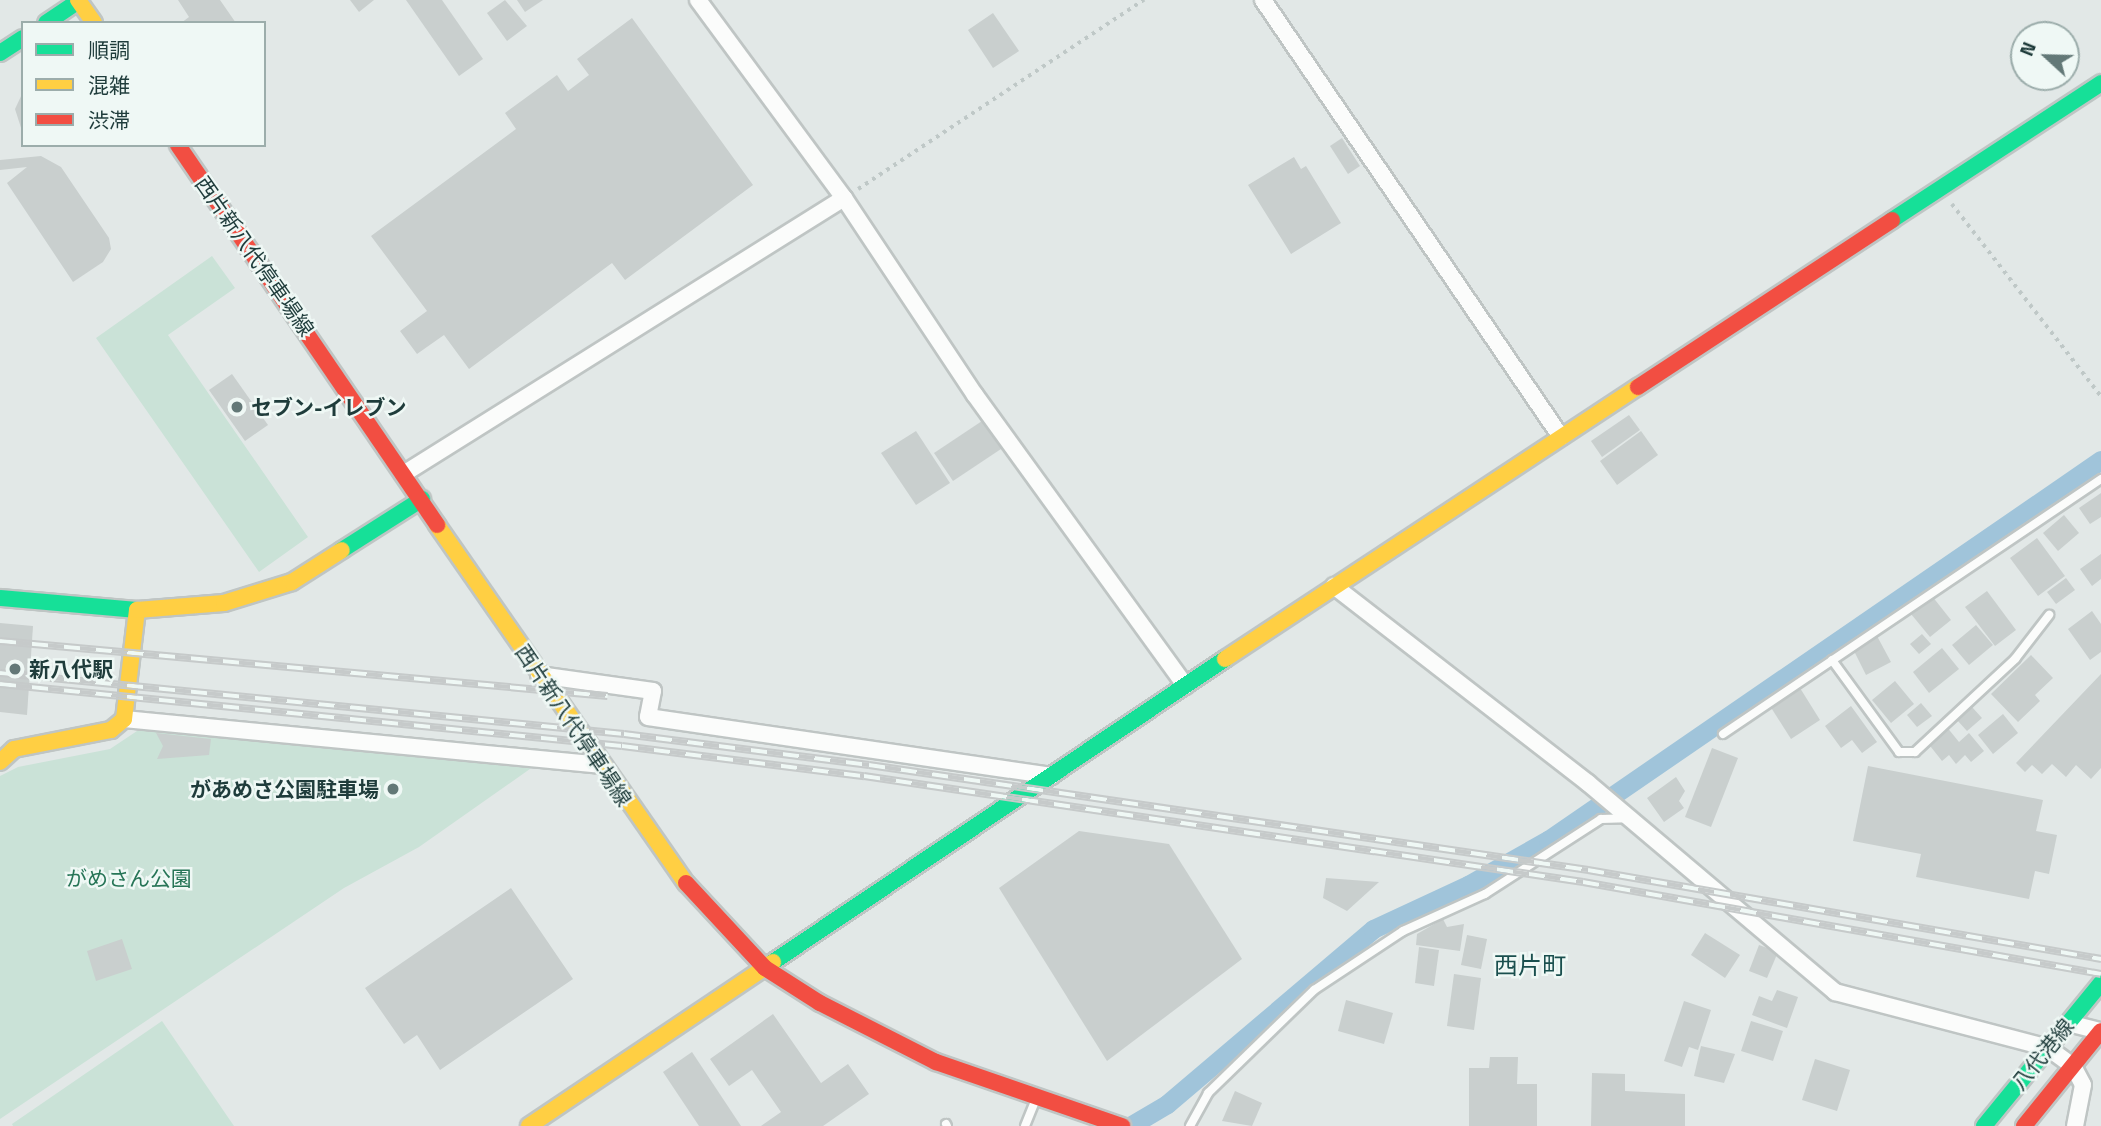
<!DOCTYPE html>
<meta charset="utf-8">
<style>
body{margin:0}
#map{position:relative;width:2101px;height:1126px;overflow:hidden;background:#e2e8e7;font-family:"Titillium Web","Noto Sans JP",sans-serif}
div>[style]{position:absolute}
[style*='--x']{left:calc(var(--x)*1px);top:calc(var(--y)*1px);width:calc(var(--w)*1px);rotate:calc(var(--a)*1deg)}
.green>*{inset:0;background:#cae2d7}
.canal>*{height:19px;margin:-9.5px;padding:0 9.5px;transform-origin:9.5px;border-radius:9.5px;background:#a0c4da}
.building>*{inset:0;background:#c9cfce}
.path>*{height:3.5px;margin-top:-1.75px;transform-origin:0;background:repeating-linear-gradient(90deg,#bfc8c7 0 3.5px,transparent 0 8.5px)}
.roads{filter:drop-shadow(2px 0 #bfc5c4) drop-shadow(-2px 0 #bfc5c4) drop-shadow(0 2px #bfc5c4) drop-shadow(0 -2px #bfc5c4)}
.lane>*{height:8px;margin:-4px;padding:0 4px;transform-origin:4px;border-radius:4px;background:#fbfcfb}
.street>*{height:16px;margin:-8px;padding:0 8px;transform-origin:8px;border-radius:8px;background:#fbfcfb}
.fast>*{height:16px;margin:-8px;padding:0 8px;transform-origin:8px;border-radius:8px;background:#16e098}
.slow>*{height:16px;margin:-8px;padding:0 8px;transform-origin:8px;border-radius:8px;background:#ffcf43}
.jam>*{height:16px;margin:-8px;padding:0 8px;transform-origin:8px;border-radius:8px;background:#f24e42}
.rail>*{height:8px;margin-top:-4px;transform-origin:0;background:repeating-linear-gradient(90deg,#eff8f5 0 16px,#c6caca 0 32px);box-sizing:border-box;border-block:2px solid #c6caca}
.dots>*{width:19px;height:19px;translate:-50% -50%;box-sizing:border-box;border:4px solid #eff8f5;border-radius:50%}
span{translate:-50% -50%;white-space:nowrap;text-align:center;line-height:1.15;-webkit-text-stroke:5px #eff8f5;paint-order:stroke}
.street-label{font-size:21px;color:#1f3c3b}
.poi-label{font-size:21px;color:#1f3c3b;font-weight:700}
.left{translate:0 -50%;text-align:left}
.right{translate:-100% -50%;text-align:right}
.park-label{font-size:21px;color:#277557}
.quarter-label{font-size:24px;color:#1a4f4e}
.legend{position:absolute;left:21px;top:21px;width:245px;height:126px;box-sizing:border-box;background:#eff8f5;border:2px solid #9cadab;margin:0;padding:9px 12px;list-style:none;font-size:21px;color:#1f3c3b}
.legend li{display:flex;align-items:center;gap:14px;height:35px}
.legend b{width:35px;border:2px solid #9cadab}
.north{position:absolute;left:2010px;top:21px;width:70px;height:70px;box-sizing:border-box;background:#eff8f5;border:2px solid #9cadab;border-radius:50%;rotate:292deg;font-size:19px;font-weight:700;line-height:28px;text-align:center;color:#1f3c3b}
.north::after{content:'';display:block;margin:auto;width:24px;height:32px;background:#637877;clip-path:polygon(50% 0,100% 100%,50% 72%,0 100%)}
</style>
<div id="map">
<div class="green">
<div style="clip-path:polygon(212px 256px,235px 288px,168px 335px,308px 537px,259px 572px,96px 338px)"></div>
<div style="clip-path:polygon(143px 727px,537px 764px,419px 847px,344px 888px,0 1119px,0 776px,18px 767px,110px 749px)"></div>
<div style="clip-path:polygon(162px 1021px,234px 1126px,13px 1126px,12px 1124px)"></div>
</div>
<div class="canal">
<div style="--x:1130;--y:1126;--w:43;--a:-30.7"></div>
<div style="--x:1167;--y:1104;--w:270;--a:-40.3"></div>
<div style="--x:1373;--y:929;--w:105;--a:-24.9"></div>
<div style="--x:1468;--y:885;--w:92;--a:-29.4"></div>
<div style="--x:1548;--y:840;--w:671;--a:-34.5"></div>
</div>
<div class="building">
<div style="clip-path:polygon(178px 0,220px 0,236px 23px,181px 23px,189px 17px)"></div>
<div style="clip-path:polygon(350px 0,374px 0,359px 12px)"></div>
<div style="clip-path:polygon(406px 0,442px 0,483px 59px,459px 76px)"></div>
<div style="clip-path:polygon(505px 0,527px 26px,507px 41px,487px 13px)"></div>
<div style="clip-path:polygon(517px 0,543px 0,525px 12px)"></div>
<div style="clip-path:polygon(993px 13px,1019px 51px,993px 68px,968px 30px)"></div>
<div style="clip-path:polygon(632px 18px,753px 185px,625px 280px,612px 263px,469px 369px,444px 335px,417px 354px,400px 331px,427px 311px,371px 236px,516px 129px,505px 113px,557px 75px,568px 91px,589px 75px,577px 59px)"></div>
<div style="clip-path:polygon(23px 92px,23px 134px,15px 109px)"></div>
<div style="clip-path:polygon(1342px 138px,1360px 166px,1348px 174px,1330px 146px)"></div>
<div style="clip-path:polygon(41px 156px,61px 167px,109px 238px,111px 249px,103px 262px,73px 282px,7px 183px,27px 167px,0 170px,0 160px)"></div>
<div style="clip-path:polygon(1294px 157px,1301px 169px,1306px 166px,1341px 223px,1291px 254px,1248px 185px)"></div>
<div style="clip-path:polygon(232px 374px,268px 425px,245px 441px,209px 390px)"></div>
<div style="clip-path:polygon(994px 413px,1013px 441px,953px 481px,934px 453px)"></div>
<div style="clip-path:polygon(1629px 415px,1640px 430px,1602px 457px,1591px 441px)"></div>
<div style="clip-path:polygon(916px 431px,950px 483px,916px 505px,881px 453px)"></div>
<div style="clip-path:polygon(1641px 431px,1658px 455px,1617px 485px,1600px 461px)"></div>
<div style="clip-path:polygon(2101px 493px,2101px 517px,2090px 524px,2079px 508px)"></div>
<div style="clip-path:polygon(2064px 515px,2079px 533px,2058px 551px,2043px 533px)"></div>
<div style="clip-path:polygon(2037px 538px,2065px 576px,2038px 596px,2010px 558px)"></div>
<div style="clip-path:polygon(2101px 554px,2101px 579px,2092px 586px,2080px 569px)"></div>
<div style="clip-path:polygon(2066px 578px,2075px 590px,2056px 604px,2047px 592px)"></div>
<div style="clip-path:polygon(1987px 591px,2016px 630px,1995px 646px,1965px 607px)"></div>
<div style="clip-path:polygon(1932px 596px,1951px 620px,1930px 637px,1911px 614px)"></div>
<div style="clip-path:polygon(2092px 611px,2101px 624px,2101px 652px,2090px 660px,2068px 629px)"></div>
<div style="clip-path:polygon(0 623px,33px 626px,27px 715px,0 712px)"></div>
<div style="clip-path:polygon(1976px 625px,1993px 645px,1969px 665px,1952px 645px)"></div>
<div style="clip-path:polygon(1922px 634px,1931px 644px,1919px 654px,1910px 644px)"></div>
<div style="clip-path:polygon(1877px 636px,1891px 662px,1866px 675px,1853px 649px)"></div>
<div style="clip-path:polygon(1942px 648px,1959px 669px,1929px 693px,1913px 672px)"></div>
<div style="clip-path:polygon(2031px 655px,2053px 678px,2035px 695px,2040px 701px,2018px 722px,1991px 694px)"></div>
<div style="clip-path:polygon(2101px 674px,2101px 768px,2091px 779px,2076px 765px,2066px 777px,2052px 764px,2042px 774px,2032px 765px,2025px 772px,2016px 763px)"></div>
<div style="clip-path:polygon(1895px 681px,1914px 704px,1891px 723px,1872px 700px)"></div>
<div style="clip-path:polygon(1800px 688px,1820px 720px,1791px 739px,1770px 706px)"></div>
<div style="clip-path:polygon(1921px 703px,1932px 716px,1917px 727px,1907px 715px)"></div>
<div style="clip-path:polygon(1851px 706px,1877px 742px,1862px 753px,1852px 740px,1841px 748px,1825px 726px)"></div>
<div style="clip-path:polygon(1972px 707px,1982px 718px,1967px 731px,1957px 720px)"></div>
<div style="clip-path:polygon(2003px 714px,2018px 733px,1993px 754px,1978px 735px)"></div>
<div style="clip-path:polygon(1946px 726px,1959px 742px,1969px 733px,1984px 751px,1971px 762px,1965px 755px,1956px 764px,1949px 755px,1942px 761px,1927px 742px)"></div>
<div style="clip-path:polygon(156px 733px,211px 739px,209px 755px,157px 759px,163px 746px)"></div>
<div style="clip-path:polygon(1712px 748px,1738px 758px,1711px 827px,1685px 817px)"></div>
<div style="clip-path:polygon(1868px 766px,2043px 800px,2036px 831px,2057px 835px,2049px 874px,2035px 871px,2029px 899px,1916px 877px,1921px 854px,1853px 841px)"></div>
<div style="clip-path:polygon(1676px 777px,1685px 791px,1679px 801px,1684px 808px,1664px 822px,1647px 798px)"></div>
<div style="clip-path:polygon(1079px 831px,1169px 844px,1242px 959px,1107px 1061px,999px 888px)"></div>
<div style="clip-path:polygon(1326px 878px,1379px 882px,1347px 911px,1323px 898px)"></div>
<div style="clip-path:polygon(511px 888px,573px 979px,440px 1070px,417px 1035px,404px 1044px,365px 988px)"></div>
<div style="clip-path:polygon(1443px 919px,1447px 927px,1464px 924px,1460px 951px,1416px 945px,1417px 934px)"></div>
<div style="clip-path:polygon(1705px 933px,1740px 955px,1725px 978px,1691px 955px)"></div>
<div style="clip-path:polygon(1467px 935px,1487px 939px,1481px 969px,1461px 965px)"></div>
<div style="clip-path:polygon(122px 939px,132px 969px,96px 981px,87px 951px)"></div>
<div style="clip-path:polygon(1759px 945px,1778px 952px,1767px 978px,1749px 971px)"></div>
<div style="clip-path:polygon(1419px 947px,1439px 950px,1434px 986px,1415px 983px)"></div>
<div style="clip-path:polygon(1454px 974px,1481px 978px,1474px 1030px,1447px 1026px)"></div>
<div style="clip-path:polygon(1777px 990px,1798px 997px,1787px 1028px,1752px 1015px,1759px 996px,1772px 1001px)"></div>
<div style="clip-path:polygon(1346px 1000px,1393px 1013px,1384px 1044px,1338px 1031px)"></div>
<div style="clip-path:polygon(1684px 1001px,1711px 1010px,1698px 1050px,1689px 1047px,1682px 1067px,1664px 1061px)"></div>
<div style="clip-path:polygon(773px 1014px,821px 1083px,848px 1064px,869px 1094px,823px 1126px,761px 1126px,781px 1112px,752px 1070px,729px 1086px,710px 1059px)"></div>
<div style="clip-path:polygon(1751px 1021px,1783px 1031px,1773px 1061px,1741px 1051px)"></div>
<div style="clip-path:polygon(1701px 1046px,1735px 1054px,1724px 1083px,1694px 1076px)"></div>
<div style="clip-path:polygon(692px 1052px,741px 1126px,699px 1126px,663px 1072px)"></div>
<div style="clip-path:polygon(1490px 1057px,1518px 1057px,1517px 1084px,1537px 1084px,1537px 1126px,1469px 1126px,1469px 1068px,1489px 1068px)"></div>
<div style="clip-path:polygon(1815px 1059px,1850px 1070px,1837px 1111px,1802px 1100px)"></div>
<div style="clip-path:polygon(1592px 1073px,1625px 1074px,1625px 1091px,1685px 1094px,1685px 1126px,1591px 1126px)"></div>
<div style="clip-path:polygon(1235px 1091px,1262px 1103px,1252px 1126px,1222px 1121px)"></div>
</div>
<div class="path">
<div style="--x:858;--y:189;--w:343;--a:-33.5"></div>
<div style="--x:1952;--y:204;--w:243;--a:52.2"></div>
</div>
<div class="roads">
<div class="lane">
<div style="--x:1832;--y:660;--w:114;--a:53.9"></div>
<div style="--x:1899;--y:752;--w:16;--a:0"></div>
<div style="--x:1915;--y:752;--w:137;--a:-42.9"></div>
<div style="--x:2015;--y:659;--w:56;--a:-52.3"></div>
<div style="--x:1723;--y:734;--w:456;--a:-34"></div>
<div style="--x:946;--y:1124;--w:2;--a:63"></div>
<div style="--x:1025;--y:1126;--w:31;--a:-68"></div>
<div style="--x:1190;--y:1126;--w:38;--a:-61"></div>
<div style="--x:1208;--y:1093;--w:148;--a:-44.2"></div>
<div style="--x:1314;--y:990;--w:107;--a:-33.5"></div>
<div style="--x:1403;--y:931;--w:90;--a:-24.3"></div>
<div style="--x:1485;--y:894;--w:138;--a:-32.9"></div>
<div style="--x:1601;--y:819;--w:25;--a:-2"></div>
</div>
<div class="street">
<div style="--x:698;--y:0;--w:246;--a:53.6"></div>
<div style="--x:844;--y:198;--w:237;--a:56.4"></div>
<div style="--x:975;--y:395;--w:359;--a:54.1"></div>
<div style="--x:1263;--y:0;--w:529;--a:55.71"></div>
<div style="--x:405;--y:473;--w:518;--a:-32.06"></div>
<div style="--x:1334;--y:586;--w:321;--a:37.8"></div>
<div style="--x:1588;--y:783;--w:324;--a:40.2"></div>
<div style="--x:1835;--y:992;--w:220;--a:14.7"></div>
<div style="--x:2048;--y:1048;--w:31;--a:36"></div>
<div style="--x:2073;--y:1066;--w:21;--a:62"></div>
<div style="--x:2083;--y:1085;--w:42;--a:101"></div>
<div style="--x:539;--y:675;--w:115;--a:8"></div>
<div style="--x:653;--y:691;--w:26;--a:101"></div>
<div style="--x:648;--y:717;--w:408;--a:8.3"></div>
<div style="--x:124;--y:719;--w:478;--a:5.5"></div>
<div style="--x:2068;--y:1023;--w:34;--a:14"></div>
</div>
<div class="fast">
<div style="--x:46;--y:23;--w:40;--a:-34"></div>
<div style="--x:0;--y:53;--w:27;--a:-33"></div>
<div style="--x:1892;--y:220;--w:250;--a:-33.2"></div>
<div style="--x:342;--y:550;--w:95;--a:-32.5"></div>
<div style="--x:0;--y:598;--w:138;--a:5"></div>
<div style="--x:773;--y:962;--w:544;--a:-33.84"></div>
<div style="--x:1984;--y:1126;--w:185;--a:-50.7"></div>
</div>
<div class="slow">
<div style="--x:78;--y:0;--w:28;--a:55"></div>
<div style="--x:437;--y:525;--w:436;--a:55.2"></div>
<div style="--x:1225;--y:659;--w:495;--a:-33.4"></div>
<div style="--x:0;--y:762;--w:19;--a:-43"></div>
<div style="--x:14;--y:749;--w:99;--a:-11.1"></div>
<div style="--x:111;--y:730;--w:17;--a:-40"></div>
<div style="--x:124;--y:719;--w:110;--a:-83.2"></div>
<div style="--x:137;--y:610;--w:87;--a:-4.6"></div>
<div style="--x:224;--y:603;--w:71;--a:-17.2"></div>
<div style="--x:292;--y:582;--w:59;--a:-32.6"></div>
<div style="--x:529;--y:1126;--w:294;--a:-33.9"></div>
</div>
<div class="jam">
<div style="--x:178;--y:145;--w:460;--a:55.7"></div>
<div style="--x:1638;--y:387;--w:304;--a:-33.3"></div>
<div style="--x:686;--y:883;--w:116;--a:47.1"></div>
<div style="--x:765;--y:968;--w:65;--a:32.5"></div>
<div style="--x:820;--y:1003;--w:130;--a:27"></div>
<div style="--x:936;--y:1062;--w:197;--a:19"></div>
<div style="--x:2024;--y:1126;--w:122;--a:-51"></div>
</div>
</div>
<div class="rail">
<div style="--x:0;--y:641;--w:610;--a:5.17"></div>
<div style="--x:0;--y:673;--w:627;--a:5.58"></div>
<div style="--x:624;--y:734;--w:247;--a:7.2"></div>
<div style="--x:869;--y:765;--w:727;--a:8.31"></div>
<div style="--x:1588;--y:870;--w:521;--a:9.84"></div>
<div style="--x:0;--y:684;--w:625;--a:5.69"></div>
<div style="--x:622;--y:746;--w:244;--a:7.1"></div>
<div style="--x:864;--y:776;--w:727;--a:8.39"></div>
<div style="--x:1583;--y:882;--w:526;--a:10.07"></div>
</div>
<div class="dots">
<div style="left:237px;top:407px;background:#637877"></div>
<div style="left:15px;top:669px;background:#637877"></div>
<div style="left:393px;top:789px;background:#637877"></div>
</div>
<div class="street-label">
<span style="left:255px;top:256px;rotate:55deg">西片新八代停車場線</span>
<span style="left:574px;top:725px;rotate:56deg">西片新八代停車場線</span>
<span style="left:2042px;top:1054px;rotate:-51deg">八代港線</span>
</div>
<div class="poi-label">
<span class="left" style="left:251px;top:407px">セブン-イレブン</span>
<span class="left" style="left:29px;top:669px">新八代駅</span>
<span class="right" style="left:379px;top:789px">があめさ公園駐車場</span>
</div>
<div class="park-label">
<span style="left:129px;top:878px">がめさん公園</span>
</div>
<div class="quarter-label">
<span style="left:1530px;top:966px">西片町</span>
</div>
<ul class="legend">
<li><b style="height:9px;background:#16e098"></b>順調</li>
<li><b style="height:9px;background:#ffcf43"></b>混雑</li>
<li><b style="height:9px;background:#f24e42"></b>渋滞</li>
</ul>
<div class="north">N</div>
</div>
